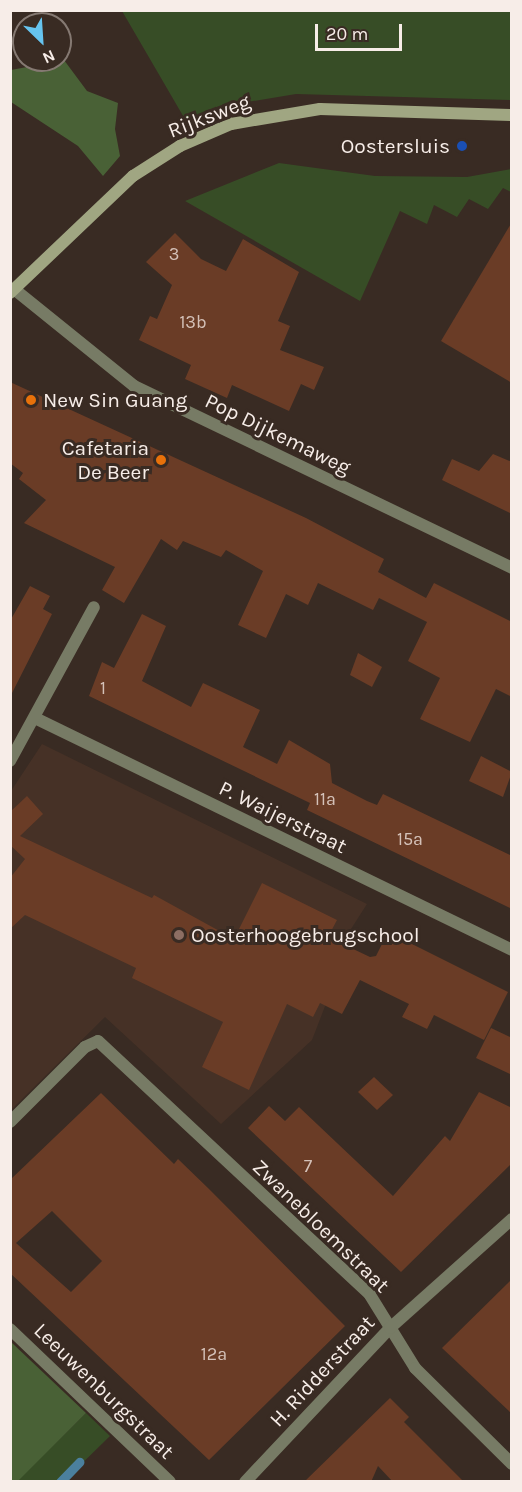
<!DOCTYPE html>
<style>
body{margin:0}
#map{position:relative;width:522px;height:1492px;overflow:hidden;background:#392b23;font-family:Karla,sans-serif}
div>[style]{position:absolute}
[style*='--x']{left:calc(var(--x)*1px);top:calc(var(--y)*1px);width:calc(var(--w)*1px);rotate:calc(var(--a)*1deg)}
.built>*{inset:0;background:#463126}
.green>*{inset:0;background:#374d26}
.forest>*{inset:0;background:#496136}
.stream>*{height:9px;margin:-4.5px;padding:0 4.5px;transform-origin:4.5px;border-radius:4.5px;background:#4b809e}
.building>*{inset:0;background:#6a3c26}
.minor>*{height:12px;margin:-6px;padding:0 6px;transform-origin:6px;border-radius:6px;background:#777b65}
.tertiary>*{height:12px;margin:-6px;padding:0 6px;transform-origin:6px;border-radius:6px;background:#777b65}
.secondary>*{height:12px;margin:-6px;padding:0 6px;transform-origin:6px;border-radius:6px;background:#a0a682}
.dots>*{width:16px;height:16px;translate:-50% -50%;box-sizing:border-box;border:3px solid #392b23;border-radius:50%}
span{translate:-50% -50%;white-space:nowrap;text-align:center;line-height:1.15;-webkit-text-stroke:6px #392b23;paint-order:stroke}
.number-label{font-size:18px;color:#d4c1b8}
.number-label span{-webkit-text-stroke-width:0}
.street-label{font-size:21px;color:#f7ede8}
.poi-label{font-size:21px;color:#f7ede8}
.right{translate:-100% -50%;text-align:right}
.left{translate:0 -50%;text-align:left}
.frame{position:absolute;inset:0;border:12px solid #f7ede8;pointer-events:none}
.north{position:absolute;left:12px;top:12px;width:60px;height:60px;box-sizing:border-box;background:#392b23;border:2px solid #857972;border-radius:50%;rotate:155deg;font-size:16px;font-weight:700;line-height:24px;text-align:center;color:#f7ede8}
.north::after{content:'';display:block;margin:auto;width:21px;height:27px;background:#66c4ef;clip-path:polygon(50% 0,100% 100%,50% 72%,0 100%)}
.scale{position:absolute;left:315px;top:24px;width:87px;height:27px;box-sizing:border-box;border:3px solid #f7ede8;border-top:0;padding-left:8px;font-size:18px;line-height:21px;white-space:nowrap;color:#f7ede8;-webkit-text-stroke:4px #392b23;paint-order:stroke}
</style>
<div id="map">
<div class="built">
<div style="clip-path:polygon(42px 744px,367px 904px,328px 965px,334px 983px,312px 1040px,221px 1124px,105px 1017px,11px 1110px,11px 791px)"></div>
</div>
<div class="green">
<div style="clip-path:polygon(122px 11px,511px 11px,511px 100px,296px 94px,217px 107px,186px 121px)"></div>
<div style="clip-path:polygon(279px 163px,375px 176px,467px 177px,511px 169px,511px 192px,503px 188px,488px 209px,469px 199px,457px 217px,434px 205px,427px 224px,400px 211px,360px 301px,185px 201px)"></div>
<div style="clip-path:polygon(86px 1413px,110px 1436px,64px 1481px,17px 1481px)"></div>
</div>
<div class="forest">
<div style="clip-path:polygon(64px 60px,87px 91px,118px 103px,115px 129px,120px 156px,103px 176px,78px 146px,11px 102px,11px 70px)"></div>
<div style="clip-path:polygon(11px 1342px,86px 1413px,17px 1482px,10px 1481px)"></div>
</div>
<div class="stream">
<div style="--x:60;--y:1482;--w:28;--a:-46"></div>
</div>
<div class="building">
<div style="clip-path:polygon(512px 222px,512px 383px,441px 341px)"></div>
<div style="clip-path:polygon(175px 233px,201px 259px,226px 271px,243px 239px,299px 272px,278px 321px,290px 326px,280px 350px,324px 367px,314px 390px,301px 384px,289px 411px,232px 385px,227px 398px,185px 379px,191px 365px,139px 340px,150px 316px,157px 319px,172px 285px,146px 262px)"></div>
<div style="clip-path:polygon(10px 382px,306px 518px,384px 559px,378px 572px,426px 598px,434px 583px,512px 622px,512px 697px,496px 689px,470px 742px,420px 719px,440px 678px,408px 661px,427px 622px,379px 598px,373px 610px,318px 583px,308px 605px,286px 594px,266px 638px,238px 625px,263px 571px,226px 550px,221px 557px,183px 541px,177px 550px,161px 539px,124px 603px,102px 590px,115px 567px,24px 523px,46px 500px,19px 479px,23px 473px,10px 463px)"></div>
<div style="clip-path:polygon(493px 454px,512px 462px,512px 514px,442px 480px,452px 459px,479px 471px)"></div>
<div style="clip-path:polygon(30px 586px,50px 596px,43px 609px,52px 614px,10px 697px,10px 621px)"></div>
<div style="clip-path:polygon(142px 614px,166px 626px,142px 681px,191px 707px,203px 683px,260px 710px,243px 747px,277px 764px,289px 740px,330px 764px,332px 783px,367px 801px,377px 805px,383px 794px,512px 856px,512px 909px,307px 810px,310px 803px,89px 696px,102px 662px,114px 668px)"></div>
<div style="clip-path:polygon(358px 653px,382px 667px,372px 687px,350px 675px)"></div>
<div style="clip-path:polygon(481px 756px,512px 772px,503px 797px,469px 781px)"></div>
<div style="clip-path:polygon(27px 796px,43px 814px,20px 836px,152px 898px,154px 895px,234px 939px,262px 883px,337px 920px,328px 937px,370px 957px,376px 956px,388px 932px,508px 992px,484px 1040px,434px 1015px,427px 1029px,402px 1017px,409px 1004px,360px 980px,342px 1014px,320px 1003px,313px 1017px,287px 1004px,249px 1090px,202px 1067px,223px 1022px,132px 978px,136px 968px,25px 915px,10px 929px,10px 878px,25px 859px,10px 845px,10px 812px)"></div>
<div style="clip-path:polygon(491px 1028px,512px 1038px,512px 1075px,476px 1058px)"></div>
<div style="clip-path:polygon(374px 1077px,393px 1095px,377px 1110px,358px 1092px)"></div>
<div style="clip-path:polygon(479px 1092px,512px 1108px,512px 1163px,401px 1272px,248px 1128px,269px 1106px,285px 1121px,299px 1107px,393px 1196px,445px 1136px,450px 1141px)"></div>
<div style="clip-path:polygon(evenodd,101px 1093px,174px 1164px,178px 1159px,208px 1188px,345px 1326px,209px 1460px,10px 1273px,10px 1180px,101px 1093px,52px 1211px,102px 1261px,71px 1292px,16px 1243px,52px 1211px)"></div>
<div style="clip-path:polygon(512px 1279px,512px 1414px,442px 1348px)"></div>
<div style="clip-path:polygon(390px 1398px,409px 1417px,404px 1422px,464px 1482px,393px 1482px,378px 1466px,371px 1482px,304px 1482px)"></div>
</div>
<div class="minor">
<div style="--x:37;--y:719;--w:528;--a:25.93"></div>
<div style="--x:10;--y:761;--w:175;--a:-61.4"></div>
<div style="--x:10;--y:1122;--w:106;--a:-45"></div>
<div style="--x:85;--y:1047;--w:14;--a:-25"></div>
<div style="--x:98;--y:1041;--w:372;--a:43"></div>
<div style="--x:370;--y:1295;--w:86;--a:58.3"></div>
<div style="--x:415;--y:1368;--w:136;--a:44.7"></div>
<div style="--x:10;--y:1329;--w:221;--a:43.7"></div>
<div style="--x:245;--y:1482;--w:212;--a:-46.7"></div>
<div style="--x:390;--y:1328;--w:164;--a:-41.8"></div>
</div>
<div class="tertiary">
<div style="--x:14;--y:289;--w:154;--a:38.9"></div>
<div style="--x:134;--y:386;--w:420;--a:25.7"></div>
</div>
<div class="secondary">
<div style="--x:10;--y:293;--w:170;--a:-43.6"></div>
<div style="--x:133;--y:176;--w:56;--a:-32.6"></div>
<div style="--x:180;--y:146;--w:56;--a:-23.3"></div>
<div style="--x:231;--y:124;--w:90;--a:-9.6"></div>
<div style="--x:320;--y:109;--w:192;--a:1.8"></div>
</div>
<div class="dots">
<div style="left:462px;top:146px;background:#1a4fb4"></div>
<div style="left:31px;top:400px;background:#e8710a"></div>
<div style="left:161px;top:460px;background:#e8710a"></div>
<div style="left:179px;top:935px;background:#8d6e63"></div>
</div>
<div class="number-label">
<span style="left:174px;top:254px">3</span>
<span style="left:193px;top:322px">13b</span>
<span style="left:103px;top:688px">1</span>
<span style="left:325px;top:799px">11a</span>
<span style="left:410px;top:839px">15a</span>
<span style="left:308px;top:1166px">7</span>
<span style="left:214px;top:1354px">12a</span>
</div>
<div class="street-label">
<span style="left:209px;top:116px;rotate:-21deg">Rijksweg</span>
<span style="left:278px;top:434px;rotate:26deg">Pop Dijkemaweg</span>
<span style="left:283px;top:817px;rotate:26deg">P. Waijerstraat</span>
<span style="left:321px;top:1226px;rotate:44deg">Zwanebloemstraat</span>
<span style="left:322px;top:1371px;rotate:-47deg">H. Ridderstraat</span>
<span style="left:104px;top:1391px;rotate:44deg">Leeuwenburgstraat</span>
</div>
<div class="poi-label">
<span class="right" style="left:450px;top:146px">Oostersluis</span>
<span class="left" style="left:43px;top:400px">New Sin Guang</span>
<span class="right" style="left:149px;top:460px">Cafetaria<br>De Beer</span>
<span class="left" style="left:191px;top:935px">Oosterhoogebrugschool</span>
</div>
<div class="frame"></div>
<div class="north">N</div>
<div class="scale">20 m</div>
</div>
